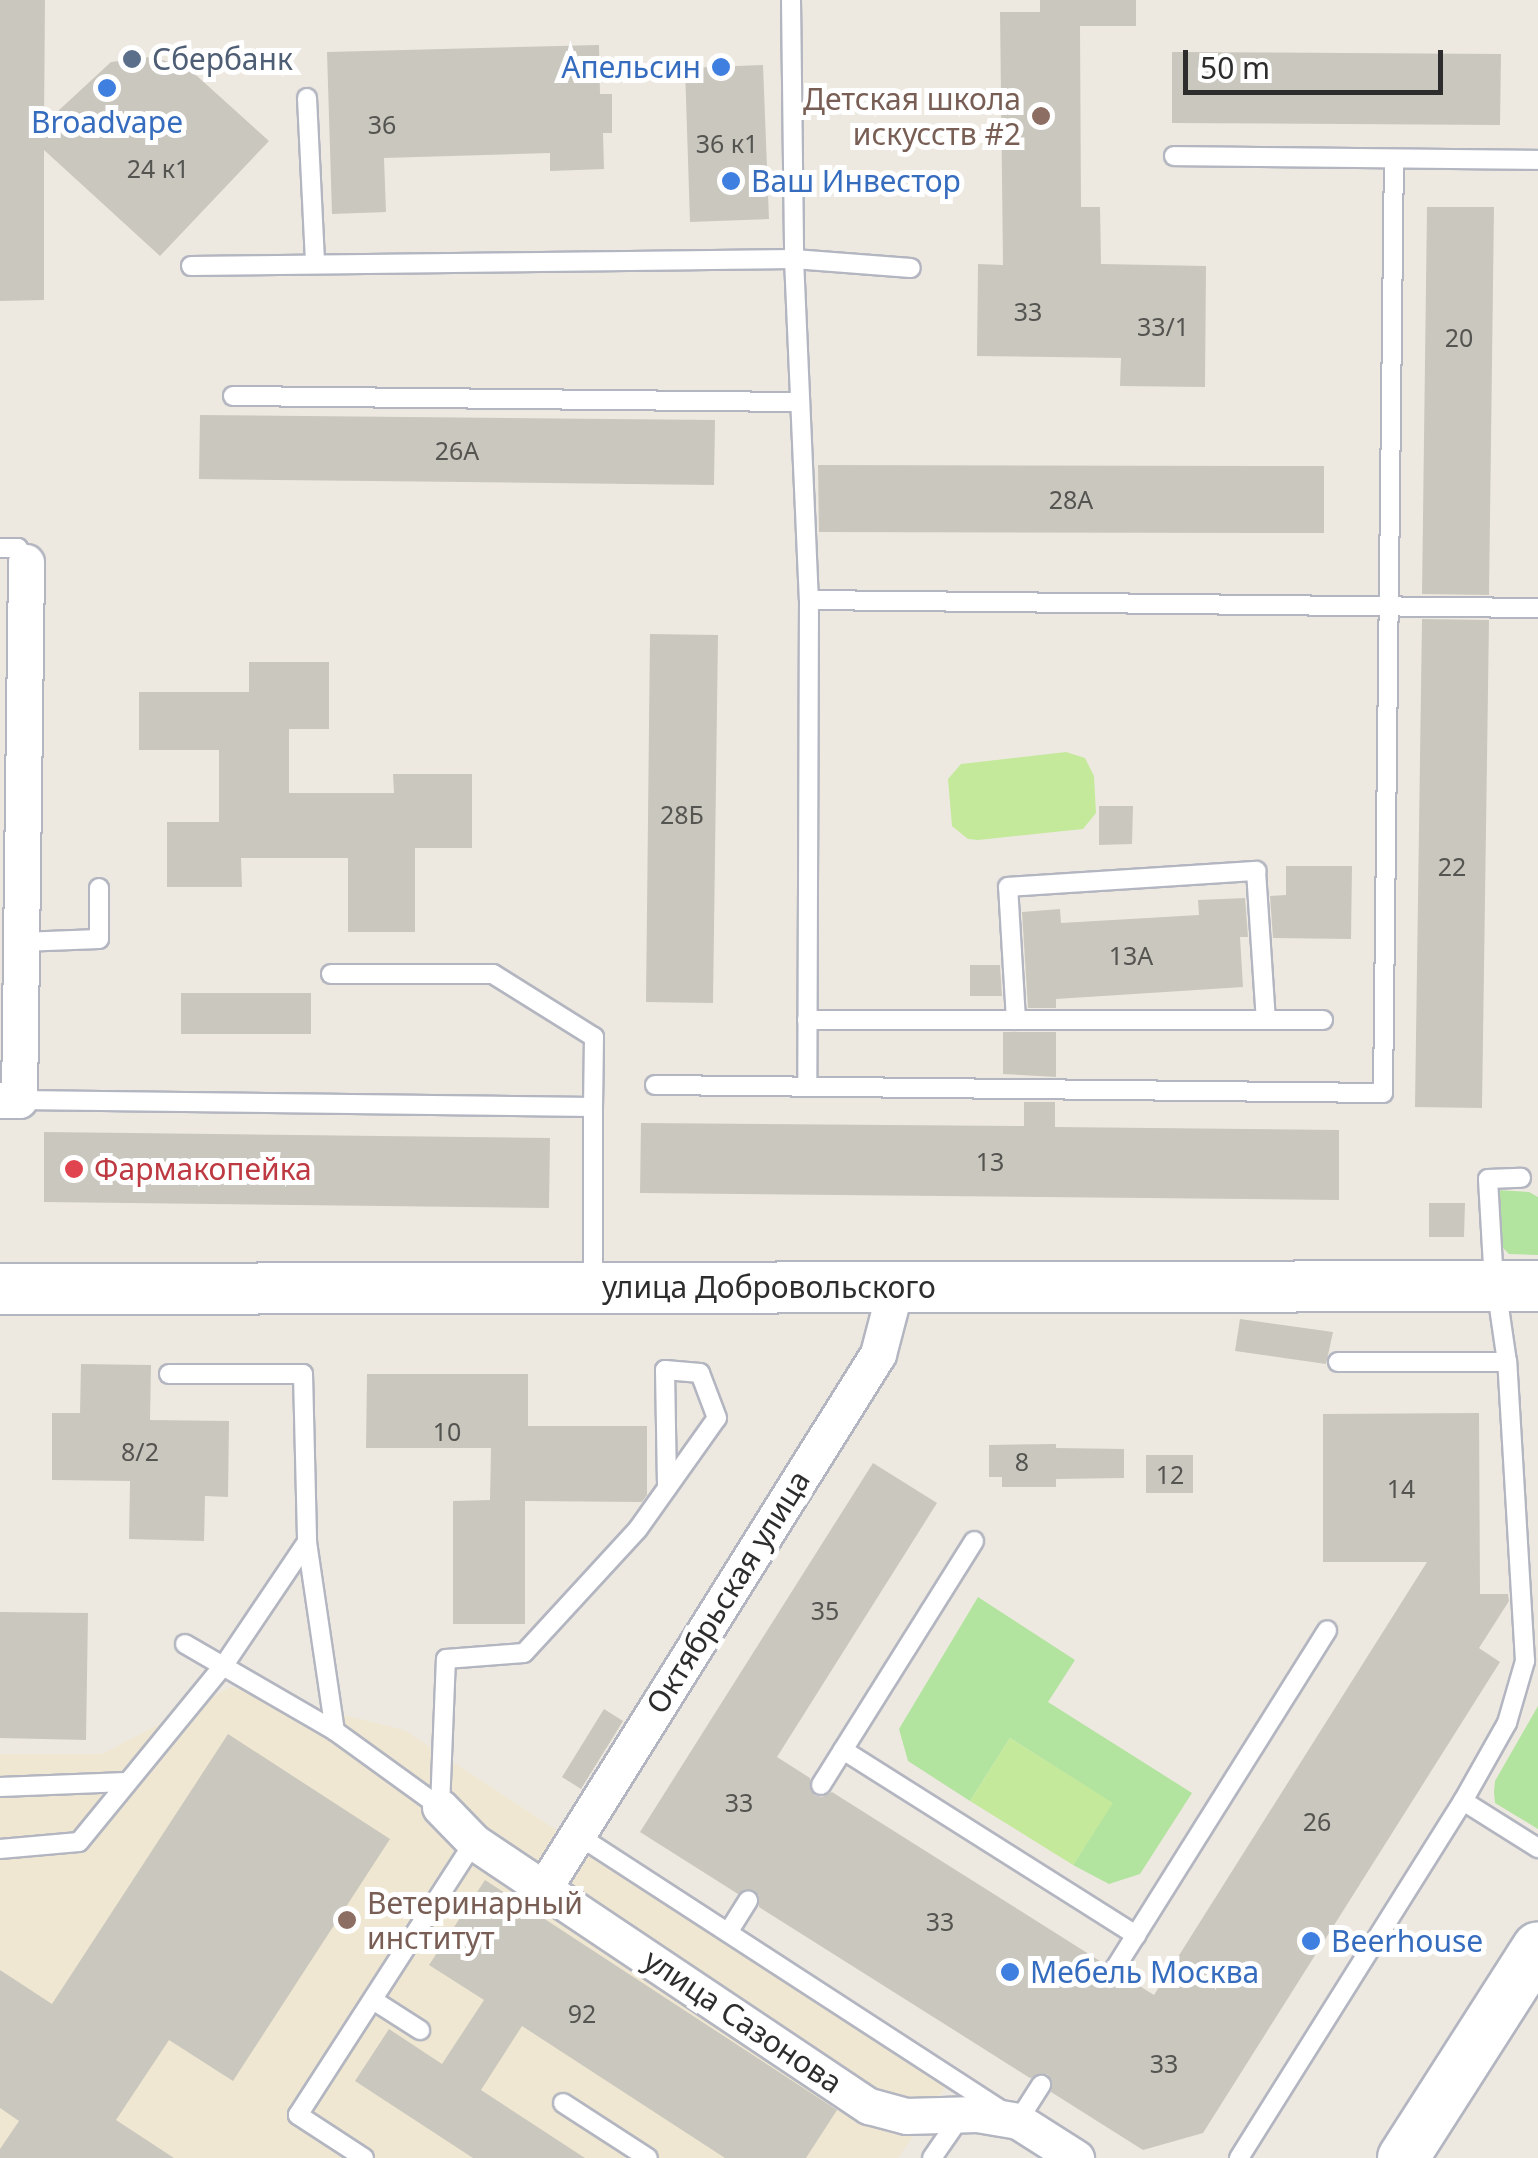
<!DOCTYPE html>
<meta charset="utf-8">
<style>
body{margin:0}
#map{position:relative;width:1538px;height:2158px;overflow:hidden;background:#eee9e0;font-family:"Noto Sans",sans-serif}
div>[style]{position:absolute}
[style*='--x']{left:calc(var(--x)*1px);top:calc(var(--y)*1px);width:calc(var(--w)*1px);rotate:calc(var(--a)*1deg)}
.education>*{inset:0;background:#efe7d1}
.green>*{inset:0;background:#b2e39f}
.pitch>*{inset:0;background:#c4e99b}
.building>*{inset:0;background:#cac7be}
.roads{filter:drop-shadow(2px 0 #b3b6c0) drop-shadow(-2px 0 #b3b6c0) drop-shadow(0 2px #b3b6c0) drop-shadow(0 -2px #b3b6c0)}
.lane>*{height:18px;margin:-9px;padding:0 9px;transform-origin:9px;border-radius:9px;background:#fff}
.street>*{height:35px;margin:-17.5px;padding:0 17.5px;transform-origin:17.5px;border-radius:17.5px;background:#fff}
.secondary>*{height:50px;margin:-25px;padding:0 25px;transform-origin:25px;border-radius:25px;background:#fff}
.dots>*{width:28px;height:28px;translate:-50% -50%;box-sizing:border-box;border:5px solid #fff;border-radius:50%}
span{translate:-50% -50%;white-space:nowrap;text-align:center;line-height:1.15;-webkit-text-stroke:10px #fff;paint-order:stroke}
.number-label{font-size:25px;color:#545451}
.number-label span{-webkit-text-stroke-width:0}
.service-label{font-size:30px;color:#4e5e75}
.left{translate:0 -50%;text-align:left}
.shop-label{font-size:30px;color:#366cbe}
.right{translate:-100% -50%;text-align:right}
.education-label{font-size:30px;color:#785e54}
.health-label{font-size:30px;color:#be3a42}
.street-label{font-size:30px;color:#2d2d2d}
.scale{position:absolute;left:1183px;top:50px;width:260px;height:45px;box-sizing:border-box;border:5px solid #2d2d2d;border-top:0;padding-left:12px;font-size:30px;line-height:35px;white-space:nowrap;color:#2d2d2d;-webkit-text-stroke:8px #fff;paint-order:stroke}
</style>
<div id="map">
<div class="education">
<div style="clip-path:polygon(231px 1687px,404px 1730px,946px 2086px,898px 2158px,0 2158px,0 1754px,102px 1754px)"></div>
</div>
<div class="green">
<div style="clip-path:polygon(1496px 1190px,1529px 1192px,1538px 1197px,1538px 1255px,1509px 1254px,1496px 1241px)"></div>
<div style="clip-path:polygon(978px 1597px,1075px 1660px,1048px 1702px,1192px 1793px,1140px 1874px,1109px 1884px,1073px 1865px,1112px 1803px,1010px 1738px,970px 1801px,908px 1761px,899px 1729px)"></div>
<div style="clip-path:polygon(1538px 1706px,1538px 1829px,1495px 1803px,1494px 1792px,1495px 1781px)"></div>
</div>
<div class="pitch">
<div style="clip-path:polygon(1066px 752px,1085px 758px,1094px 776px,1096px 813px,1083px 829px,978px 840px,968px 839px,952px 826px,948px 779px,961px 764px)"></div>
<div style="clip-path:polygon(1010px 1738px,1113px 1803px,1073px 1865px,970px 1801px)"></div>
</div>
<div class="building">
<div style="clip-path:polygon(0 0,45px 0,44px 124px,111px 62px,151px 57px,187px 67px,269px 141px,160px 256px,44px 150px,44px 300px,0 301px)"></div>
<div style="clip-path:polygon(1040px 0,1136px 0,1136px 26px,1080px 26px,1081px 207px,1100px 207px,1101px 264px,1206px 266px,1205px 387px,1120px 386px,1121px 358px,977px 356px,978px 264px,1003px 265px,1000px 12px,1040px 12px)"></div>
<div style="clip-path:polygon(599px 45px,600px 94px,612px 94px,612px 133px,603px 133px,604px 169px,550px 171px,550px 153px,384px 158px,386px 212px,332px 214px,327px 52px)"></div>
<div style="clip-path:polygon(1172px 52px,1501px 54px,1500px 125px,1172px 123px)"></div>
<div style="clip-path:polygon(763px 65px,769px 219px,690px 222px,685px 68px)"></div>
<div style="clip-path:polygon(1427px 207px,1494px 207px,1489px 595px,1422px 594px)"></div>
<div style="clip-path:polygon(200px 415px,715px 420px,714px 485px,199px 479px)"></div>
<div style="clip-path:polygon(818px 465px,1324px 466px,1324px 533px,819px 532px)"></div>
<div style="clip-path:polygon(1422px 619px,1489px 620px,1482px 1108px,1415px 1107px)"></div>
<div style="clip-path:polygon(650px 634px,718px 635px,713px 1003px,646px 1002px)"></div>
<div style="clip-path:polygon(249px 662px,329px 662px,329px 729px,289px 729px,289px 793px,394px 793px,393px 774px,472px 774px,472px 848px,415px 848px,415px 932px,348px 932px,348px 858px,241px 858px,242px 887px,167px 887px,167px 822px,219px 822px,219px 750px,139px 750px,139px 692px,249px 692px)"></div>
<div style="clip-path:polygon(1099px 806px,1133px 806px,1132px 844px,1099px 845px)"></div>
<div style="clip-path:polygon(1286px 866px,1352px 866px,1351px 939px,1273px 938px,1270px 896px,1286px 895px)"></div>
<div style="clip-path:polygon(1245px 898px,1248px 937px,1240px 937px,1243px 987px,1056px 999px,1056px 1008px,1028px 1008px,1022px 912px,1060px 909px,1061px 923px,1199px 915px,1198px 900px)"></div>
<div style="clip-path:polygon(970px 965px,1000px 965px,1002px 996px,970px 996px)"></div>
<div style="clip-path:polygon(181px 993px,311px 993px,311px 1034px,181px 1034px)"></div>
<div style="clip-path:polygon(1003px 1032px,1056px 1032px,1056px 1077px,1003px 1074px)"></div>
<div style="clip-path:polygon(1024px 1102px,1055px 1102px,1055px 1127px,1339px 1130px,1339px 1200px,640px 1193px,641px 1123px,1024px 1126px)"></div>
<div style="clip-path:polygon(44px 1132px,550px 1138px,549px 1208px,44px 1202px)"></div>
<div style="clip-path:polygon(1429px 1203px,1465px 1203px,1464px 1237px,1429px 1237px)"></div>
<div style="clip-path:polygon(1240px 1319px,1333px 1332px,1326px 1364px,1235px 1351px)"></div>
<div style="clip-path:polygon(81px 1364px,151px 1365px,150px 1420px,229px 1421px,228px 1497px,205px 1496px,204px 1541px,129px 1539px,130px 1481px,52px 1480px,52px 1413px,80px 1413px)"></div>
<div style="clip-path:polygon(367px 1374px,528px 1374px,528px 1426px,647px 1426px,647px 1495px,642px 1502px,525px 1501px,525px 1624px,453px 1624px,453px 1501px,490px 1500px,491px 1448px,366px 1448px)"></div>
<div style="clip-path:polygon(1479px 1413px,1480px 1594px,1508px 1594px,1509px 1601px,1479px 1648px,1500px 1662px,1203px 2133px,1143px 2150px,1051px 2092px,1052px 2080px,1047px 2074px,1030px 2078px,759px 1907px,759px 1896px,754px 1890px,738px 1894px,640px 1832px,873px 1463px,937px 1503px,777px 1757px,810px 1778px,814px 1795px,822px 1797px,832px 1792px,1103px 1963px,1107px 1980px,1115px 1982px,1125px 1977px,1154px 1995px,1427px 1562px,1323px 1562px,1323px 1414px)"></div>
<div style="clip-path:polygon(1056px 1444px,1056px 1448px,1124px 1449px,1124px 1478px,1056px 1479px,1056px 1487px,1002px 1487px,1002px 1477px,989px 1477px,989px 1445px)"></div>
<div style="clip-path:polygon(1146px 1455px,1193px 1455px,1193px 1493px,1146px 1493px)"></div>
<div style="clip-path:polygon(0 1612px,88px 1613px,86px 1740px,0 1738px)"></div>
<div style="clip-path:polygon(604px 1709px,623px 1721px,581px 1789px,562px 1777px)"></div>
<div style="clip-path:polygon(228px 1734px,390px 1839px,233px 2081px,169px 2040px,116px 2120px,174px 2158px,0 2158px,0 2149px,19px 2121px,0 2108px,0 1970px,52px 2004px)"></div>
<div style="clip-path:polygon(485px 1880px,837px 2110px,806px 2158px,725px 2158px,522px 2026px,481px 2090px,585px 2158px,473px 2158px,355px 2081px,389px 2029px,442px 2064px,484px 2000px,429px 1965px)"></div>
</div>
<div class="roads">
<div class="lane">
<div style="--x:791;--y:0;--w:259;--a:89.3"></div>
<div style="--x:794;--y:259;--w:341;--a:87.5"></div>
<div style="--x:809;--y:600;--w:487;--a:90.2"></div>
<div style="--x:307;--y:98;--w:164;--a:87.2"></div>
<div style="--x:1174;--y:156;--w:364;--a:0.6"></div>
<div style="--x:191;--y:266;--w:603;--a:-0.67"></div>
<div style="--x:794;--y:259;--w:117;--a:4.4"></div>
<div style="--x:233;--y:396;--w:567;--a:0.61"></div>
<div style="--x:0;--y:548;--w:18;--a:0"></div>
<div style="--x:18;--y:548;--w:16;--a:60"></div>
<div style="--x:809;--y:600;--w:729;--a:0.63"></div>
<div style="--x:21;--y:942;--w:78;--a:-2.2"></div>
<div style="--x:99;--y:939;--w:51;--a:-90"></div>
<div style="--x:331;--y:974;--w:162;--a:0"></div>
<div style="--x:493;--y:974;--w:119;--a:32"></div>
<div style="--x:594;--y:1037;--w:70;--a:90.8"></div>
<div style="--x:807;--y:1020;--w:516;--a:0"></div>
<div style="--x:1016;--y:1020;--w:133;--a:-93.4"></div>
<div style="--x:1008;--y:887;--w:249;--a:-3.7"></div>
<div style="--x:1256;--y:871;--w:149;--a:86.2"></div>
<div style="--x:655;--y:1085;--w:728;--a:0.63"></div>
<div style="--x:1383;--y:1093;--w:934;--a:-89.33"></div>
<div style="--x:19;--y:1100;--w:574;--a:0.7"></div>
<div style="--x:593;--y:1107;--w:179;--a:90"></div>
<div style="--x:1338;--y:1362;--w:169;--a:0"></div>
<div style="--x:169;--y:1374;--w:134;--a:0"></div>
<div style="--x:303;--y:1374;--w:168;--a:88.6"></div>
<div style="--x:307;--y:1542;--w:191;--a:81.6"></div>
<div style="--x:185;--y:1644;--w:173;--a:30.1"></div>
<div style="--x:335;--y:1731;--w:130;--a:35.9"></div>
<div style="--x:843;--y:1750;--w:347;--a:32.3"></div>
<div style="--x:821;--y:1785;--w:288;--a:-57.9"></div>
<div style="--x:0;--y:1787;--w:126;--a:-2.3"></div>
<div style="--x:1463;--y:1801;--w:90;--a:-60.6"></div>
<div style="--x:1507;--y:1723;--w:65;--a:-73.8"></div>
<div style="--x:1525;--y:1661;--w:300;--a:-93.4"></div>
<div style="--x:1507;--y:1362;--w:97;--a:-98.3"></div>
<div style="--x:1493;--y:1266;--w:87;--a:-93.3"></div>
<div style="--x:1488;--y:1179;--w:33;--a:-2"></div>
<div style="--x:440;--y:1807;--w:148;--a:-87.7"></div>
<div style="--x:446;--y:1659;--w:78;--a:-4.4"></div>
<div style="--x:524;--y:1653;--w:168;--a:-47.4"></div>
<div style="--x:638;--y:1529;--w:136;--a:-54.6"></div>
<div style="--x:717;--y:1418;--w:48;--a:-110.7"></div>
<div style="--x:700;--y:1373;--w:35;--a:-175"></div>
<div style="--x:665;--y:1370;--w:118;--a:89"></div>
<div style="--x:576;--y:1834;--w:527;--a:33"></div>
<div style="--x:1018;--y:2121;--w:43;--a:-57.4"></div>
<div style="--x:0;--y:1849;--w:79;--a:-5.1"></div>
<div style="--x:79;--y:1842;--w:229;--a:-50.7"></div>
<div style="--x:224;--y:1665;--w:148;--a:-56"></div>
<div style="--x:729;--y:1931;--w:36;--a:-58"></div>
<div style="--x:1114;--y:1970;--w:401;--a:-57.9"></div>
<div style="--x:373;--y:2000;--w:56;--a:32.6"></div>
<div style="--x:563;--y:2103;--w:101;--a:32.9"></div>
<div style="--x:364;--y:2158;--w:79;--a:-146.9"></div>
<div style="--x:298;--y:2115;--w:325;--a:-57.2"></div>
<div style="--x:932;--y:2158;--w:51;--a:-55.4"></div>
<div style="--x:1239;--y:2158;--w:421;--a:-57.9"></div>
<div style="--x:1463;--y:1801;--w:89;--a:32.1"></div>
</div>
<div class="street">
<div style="--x:0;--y:1100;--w:19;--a:0"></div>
<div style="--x:19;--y:1100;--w:538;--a:-89.25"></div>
<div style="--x:440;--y:1807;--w:49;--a:45.8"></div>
<div style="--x:474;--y:1842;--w:475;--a:33.8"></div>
<div style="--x:869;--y:2106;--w:38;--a:15"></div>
<div style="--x:906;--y:2116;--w:71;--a:-1.6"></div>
<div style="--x:977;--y:2114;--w:42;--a:9.7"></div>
<div style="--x:1018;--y:2121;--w:69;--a:32.5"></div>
<div style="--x:544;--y:1888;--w:630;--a:-57.98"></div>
<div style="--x:878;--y:1354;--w:67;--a:-75.3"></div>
</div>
<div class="secondary">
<div style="--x:0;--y:1289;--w:1538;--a:-0.11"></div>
<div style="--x:1403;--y:2158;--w:250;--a:-57.4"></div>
</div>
</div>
<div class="dots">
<div style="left:132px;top:59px;background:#5c6f8a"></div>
<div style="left:721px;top:67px;background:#3f7fe0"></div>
<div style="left:107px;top:88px;background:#3f7fe0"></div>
<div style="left:1041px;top:116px;background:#8d6e63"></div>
<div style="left:731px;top:181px;background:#3f7fe0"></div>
<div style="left:74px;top:1169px;background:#e0444e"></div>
<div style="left:347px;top:1920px;background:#8d6e63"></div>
<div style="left:1311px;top:1941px;background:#3f7fe0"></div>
<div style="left:1010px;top:1972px;background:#3f7fe0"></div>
</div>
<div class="number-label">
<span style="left:382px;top:124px">36</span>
<span style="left:727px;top:143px">36 к1</span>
<span style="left:158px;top:168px">24 к1</span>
<span style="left:1028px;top:311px">33</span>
<span style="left:1163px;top:326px">33/1</span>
<span style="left:1459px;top:337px">20</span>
<span style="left:457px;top:450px">26А</span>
<span style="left:1071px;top:499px">28А</span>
<span style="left:682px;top:814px">28Б</span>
<span style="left:1452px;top:866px">22</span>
<span style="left:1131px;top:955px">13А</span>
<span style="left:990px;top:1161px">13</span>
<span style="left:447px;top:1431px">10</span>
<span style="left:140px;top:1451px">8/2</span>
<span style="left:1022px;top:1461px">8</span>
<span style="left:1170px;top:1474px">12</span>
<span style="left:1401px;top:1488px">14</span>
<span style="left:825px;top:1610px">35</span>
<span style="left:739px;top:1802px">33</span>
<span style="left:1317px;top:1821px">26</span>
<span style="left:940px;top:1921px">33</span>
<span style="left:582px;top:2013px">92</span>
<span style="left:1164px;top:2063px">33</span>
</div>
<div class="service-label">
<span class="left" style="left:152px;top:59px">Сбербанк</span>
</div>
<div class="shop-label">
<span class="right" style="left:701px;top:67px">Апельсин</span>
<span style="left:107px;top:122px">Broadvape</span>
<span class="left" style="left:751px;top:181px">Ваш Инвестор</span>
<span class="left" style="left:1331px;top:1941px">Beerhouse</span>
<span class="left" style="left:1030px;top:1972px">Мебель Москва</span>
</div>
<div class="education-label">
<span class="right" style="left:1021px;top:116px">Детская школа<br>искусств #2</span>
<span class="left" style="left:367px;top:1920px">Ветеринарный<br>институт</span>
</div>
<div class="health-label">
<span class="left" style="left:94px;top:1169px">Фармакопейка</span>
</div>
<div class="street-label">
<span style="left:769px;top:1287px">улица Добровольского</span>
<span style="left:728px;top:1592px;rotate:-58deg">Октябрьская улица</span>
<span style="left:743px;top:2021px;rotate:34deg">улица Сазонова</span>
</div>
<div class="scale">50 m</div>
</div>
